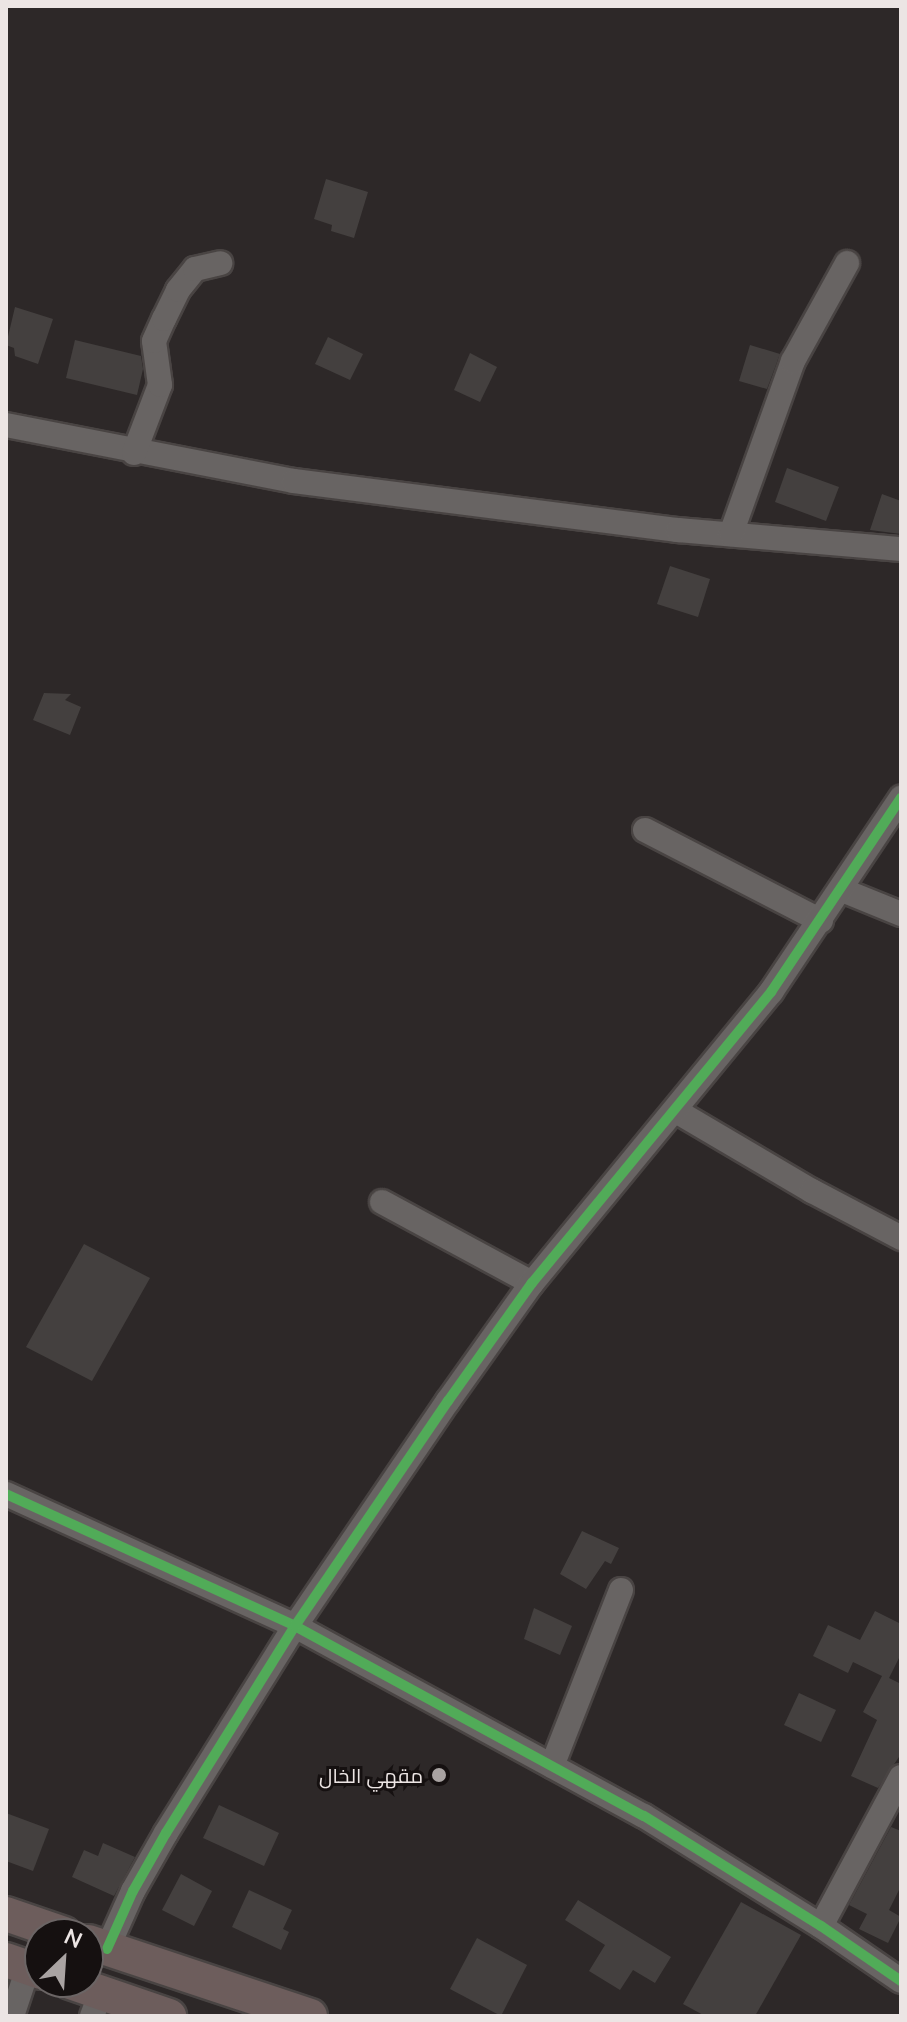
<!DOCTYPE html>
<meta charset="utf-8">
<style>
body{margin:0}
#map{position:relative;width:907px;height:2022px;overflow:hidden;background:#2d2828;font-family:Mulish,Cairo,sans-serif}
div>[style]{position:absolute}
[style*='--x']{left:calc(var(--x)*1px);top:calc(var(--y)*1px);width:calc(var(--w)*1px);rotate:calc(var(--a)*1deg)}
.building>*{inset:0;background:#44403f}
.roads{filter:drop-shadow(2px 0 #494443) drop-shadow(-2px 0 #494443) drop-shadow(0 2px #494443) drop-shadow(0 -2px #494443)}
.minor>*{height:24px;margin:-12px;padding:0 12px;transform-origin:12px;border-radius:12px;background:#686463}
.highway>*{height:34px;margin:-17px;padding:0 17px;transform-origin:17px;border-radius:17px;background:#6d5d5c}
.cycleway>*{height:10px;margin:-5px;padding:0 5px;transform-origin:5px;border-radius:5px;background:#51ab58}
.dots>*{width:22px;height:22px;translate:-50% -50%;box-sizing:border-box;border:4px solid #151010;border-radius:50%}
span{translate:-50% -50%;white-space:nowrap;text-align:center;line-height:1.15;-webkit-text-stroke:6px #151010;paint-order:stroke}
.poi-label{font-size:20px;color:#ece5e4}
.right{translate:-100% -50%;text-align:right}
.frame{position:absolute;inset:0;border:8px solid #ece5e4;pointer-events:none}
.north{position:absolute;left:24px;top:1918px;width:80px;height:80px;box-sizing:border-box;background:#151010;border:2px solid #6b6565;border-radius:50%;rotate:25deg;font-size:22px;font-weight:700;line-height:32px;text-align:center;color:#ece5e4}
.north::after{content:'';display:block;margin:auto;width:28px;height:36px;background:#a9a3a2;clip-path:polygon(50% 0,100% 100%,50% 72%,0 100%)}
</style>
<div id="map">
<div class="building">
<div style="clip-path:polygon(326px 179px,368px 192px,354px 238px,331px 231px,332px 225px,314px 219px)"></div>
<div style="clip-path:polygon(15px 307px,53px 319px,38px 364px,15px 356px,14px 348px,6px 345px)"></div>
<div style="clip-path:polygon(328px 337px,363px 354px,350px 380px,315px 364px)"></div>
<div style="clip-path:polygon(75px 340px,141px 356px,143px 369px,137px 395px,66px 378px)"></div>
<div style="clip-path:polygon(750px 345px,780px 354px,767px 389px,739px 381px)"></div>
<div style="clip-path:polygon(470px 353px,497px 367px,480px 402px,454px 390px)"></div>
<div style="clip-path:polygon(787px 468px,839px 487px,826px 521px,775px 502px)"></div>
<div style="clip-path:polygon(882px 494px,901px 501px,901px 534px,870px 530px)"></div>
<div style="clip-path:polygon(670px 566px,710px 579px,698px 617px,657px 604px)"></div>
<div style="clip-path:polygon(44px 693px,71px 694px,65px 700px,81px 707px,70px 735px,33px 720px)"></div>
<div style="clip-path:polygon(84px 1244px,150px 1278px,92px 1381px,26px 1347px)"></div>
<div style="clip-path:polygon(582px 1531px,619px 1548px,611px 1564px,605px 1561px,586px 1589px,560px 1574px)"></div>
<div style="clip-path:polygon(534px 1608px,572px 1626px,560px 1655px,524px 1639px)"></div>
<div style="clip-path:polygon(875px 1611px,901px 1624px,901px 1654px,889px 1678px,901px 1684px,901px 1754px,878px 1788px,851px 1776px,877px 1720px,863px 1712px,882px 1676px,853px 1662px,848px 1673px,813px 1656px,828px 1625px,860px 1640px)"></div>
<div style="clip-path:polygon(799px 1693px,836px 1710px,821px 1742px,784px 1725px)"></div>
<div style="clip-path:polygon(219px 1805px,279px 1833px,264px 1866px,203px 1838px)"></div>
<div style="clip-path:polygon(6px 1813px,49px 1829px,33px 1871px,6px 1861px)"></div>
<div style="clip-path:polygon(891px 1827px,901px 1831px,901px 1886px,889px 1910px,901px 1917px,888px 1943px,859px 1929px,867px 1914px,849px 1905px)"></div>
<div style="clip-path:polygon(103px 1843px,135px 1857px,114px 1896px,72px 1877px,84px 1850px,98px 1856px)"></div>
<div style="clip-path:polygon(181px 1874px,212px 1891px,194px 1926px,162px 1910px)"></div>
<div style="clip-path:polygon(249px 1890px,292px 1910px,283px 1929px,289px 1932px,281px 1950px,232px 1927px)"></div>
<div style="clip-path:polygon(578px 1900px,671px 1957px,655px 1983px,633px 1970px,620px 1990px,589px 1971px,605px 1945px,565px 1920px)"></div>
<div style="clip-path:polygon(741px 1902px,801px 1935px,755px 2016px,705px 2016px,683px 2004px)"></div>
<div style="clip-path:polygon(477px 1938px,527px 1965px,501px 2016px,450px 1989px)"></div>
</div>
<div class="roads">
<div class="minor">
<div style="--x:6;--y:425;--w:293;--a:11"></div>
<div style="--x:294;--y:481;--w:387;--a:7.3"></div>
<div style="--x:678;--y:530;--w:224;--a:4.9"></div>
<div style="--x:134;--y:453;--w:73;--a:-69.1"></div>
<div style="--x:160;--y:385;--w:44;--a:-97.8"></div>
<div style="--x:154;--y:341;--w:24;--a:-66"></div>
<div style="--x:164;--y:319;--w:32;--a:-64"></div>
<div style="--x:178;--y:290;--w:27;--a:-51"></div>
<div style="--x:195;--y:269;--w:26;--a:-13"></div>
<div style="--x:731;--y:534;--w:184;--a:-70.3"></div>
<div style="--x:793;--y:361;--w:112;--a:-61.1"></div>
<div style="--x:645;--y:830;--w:198;--a:27.3"></div>
<div style="--x:842;--y:890;--w:64;--a:22.1"></div>
<div style="--x:676;--y:1111;--w:158;--a:30.5"></div>
<div style="--x:812;--y:1191;--w:101;--a:27.8"></div>
<div style="--x:382;--y:1202;--w:170;--a:28.4"></div>
<div style="--x:6;--y:1494;--w:318;--a:24.5"></div>
<div style="--x:295;--y:1626;--w:397;--a:28.6"></div>
<div style="--x:644;--y:1816;--w:208;--a:31.9"></div>
<div style="--x:821;--y:1926;--w:97;--a:34.5"></div>
<div style="--x:552;--y:1766;--w:189;--a:-68.6"></div>
<div style="--x:821;--y:1926;--w:169;--a:-61.8"></div>
<div style="--x:107;--y:1949;--w:64;--a:-65.9"></div>
<div style="--x:133;--y:1891;--w:67;--a:-60.4"></div>
<div style="--x:166;--y:1833;--w:244;--a:-58.1"></div>
<div style="--x:295;--y:1626;--w:272;--a:-55.8"></div>
<div style="--x:448;--y:1401;--w:145;--a:-54.6"></div>
<div style="--x:532;--y:1283;--w:377;--a:-50.6"></div>
<div style="--x:771;--y:992;--w:234;--a:-56.2"></div>
<div style="--x:12;--y:2016;--w:51;--a:-71.6"></div>
<div style="--x:92;--y:2016;--w:25;--a:-69"></div>
</div>
<div class="highway">
<div style="--x:6;--y:1914;--w:61;--a:19"></div>
<div style="--x:88;--y:1942;--w:234;--a:18.4"></div>
<div style="--x:6;--y:1960;--w:36;--a:19"></div>
<div style="--x:70;--y:1982;--w:105;--a:19"></div>
</div>
</div>
<div class="cycleway">
<div style="--x:6;--y:1494;--w:318;--a:24.5"></div>
<div style="--x:295;--y:1626;--w:397;--a:28.6"></div>
<div style="--x:644;--y:1816;--w:208;--a:31.9"></div>
<div style="--x:821;--y:1926;--w:97;--a:34.5"></div>
<div style="--x:107;--y:1949;--w:64;--a:-65.9"></div>
<div style="--x:133;--y:1891;--w:67;--a:-60.4"></div>
<div style="--x:166;--y:1833;--w:244;--a:-58.1"></div>
<div style="--x:295;--y:1626;--w:272;--a:-55.8"></div>
<div style="--x:448;--y:1401;--w:145;--a:-54.6"></div>
<div style="--x:532;--y:1283;--w:377;--a:-50.6"></div>
<div style="--x:771;--y:992;--w:234;--a:-56.2"></div>
</div>
<div class="dots">
<div style="left:439px;top:1775px;background:#a9a3a2"></div>
</div>
<div class="poi-label">
<span class="right" style="left:423px;top:1775px">مقهي الخال</span>
</div>
<div class="frame"></div>
<div class="north">N</div>
</div>
